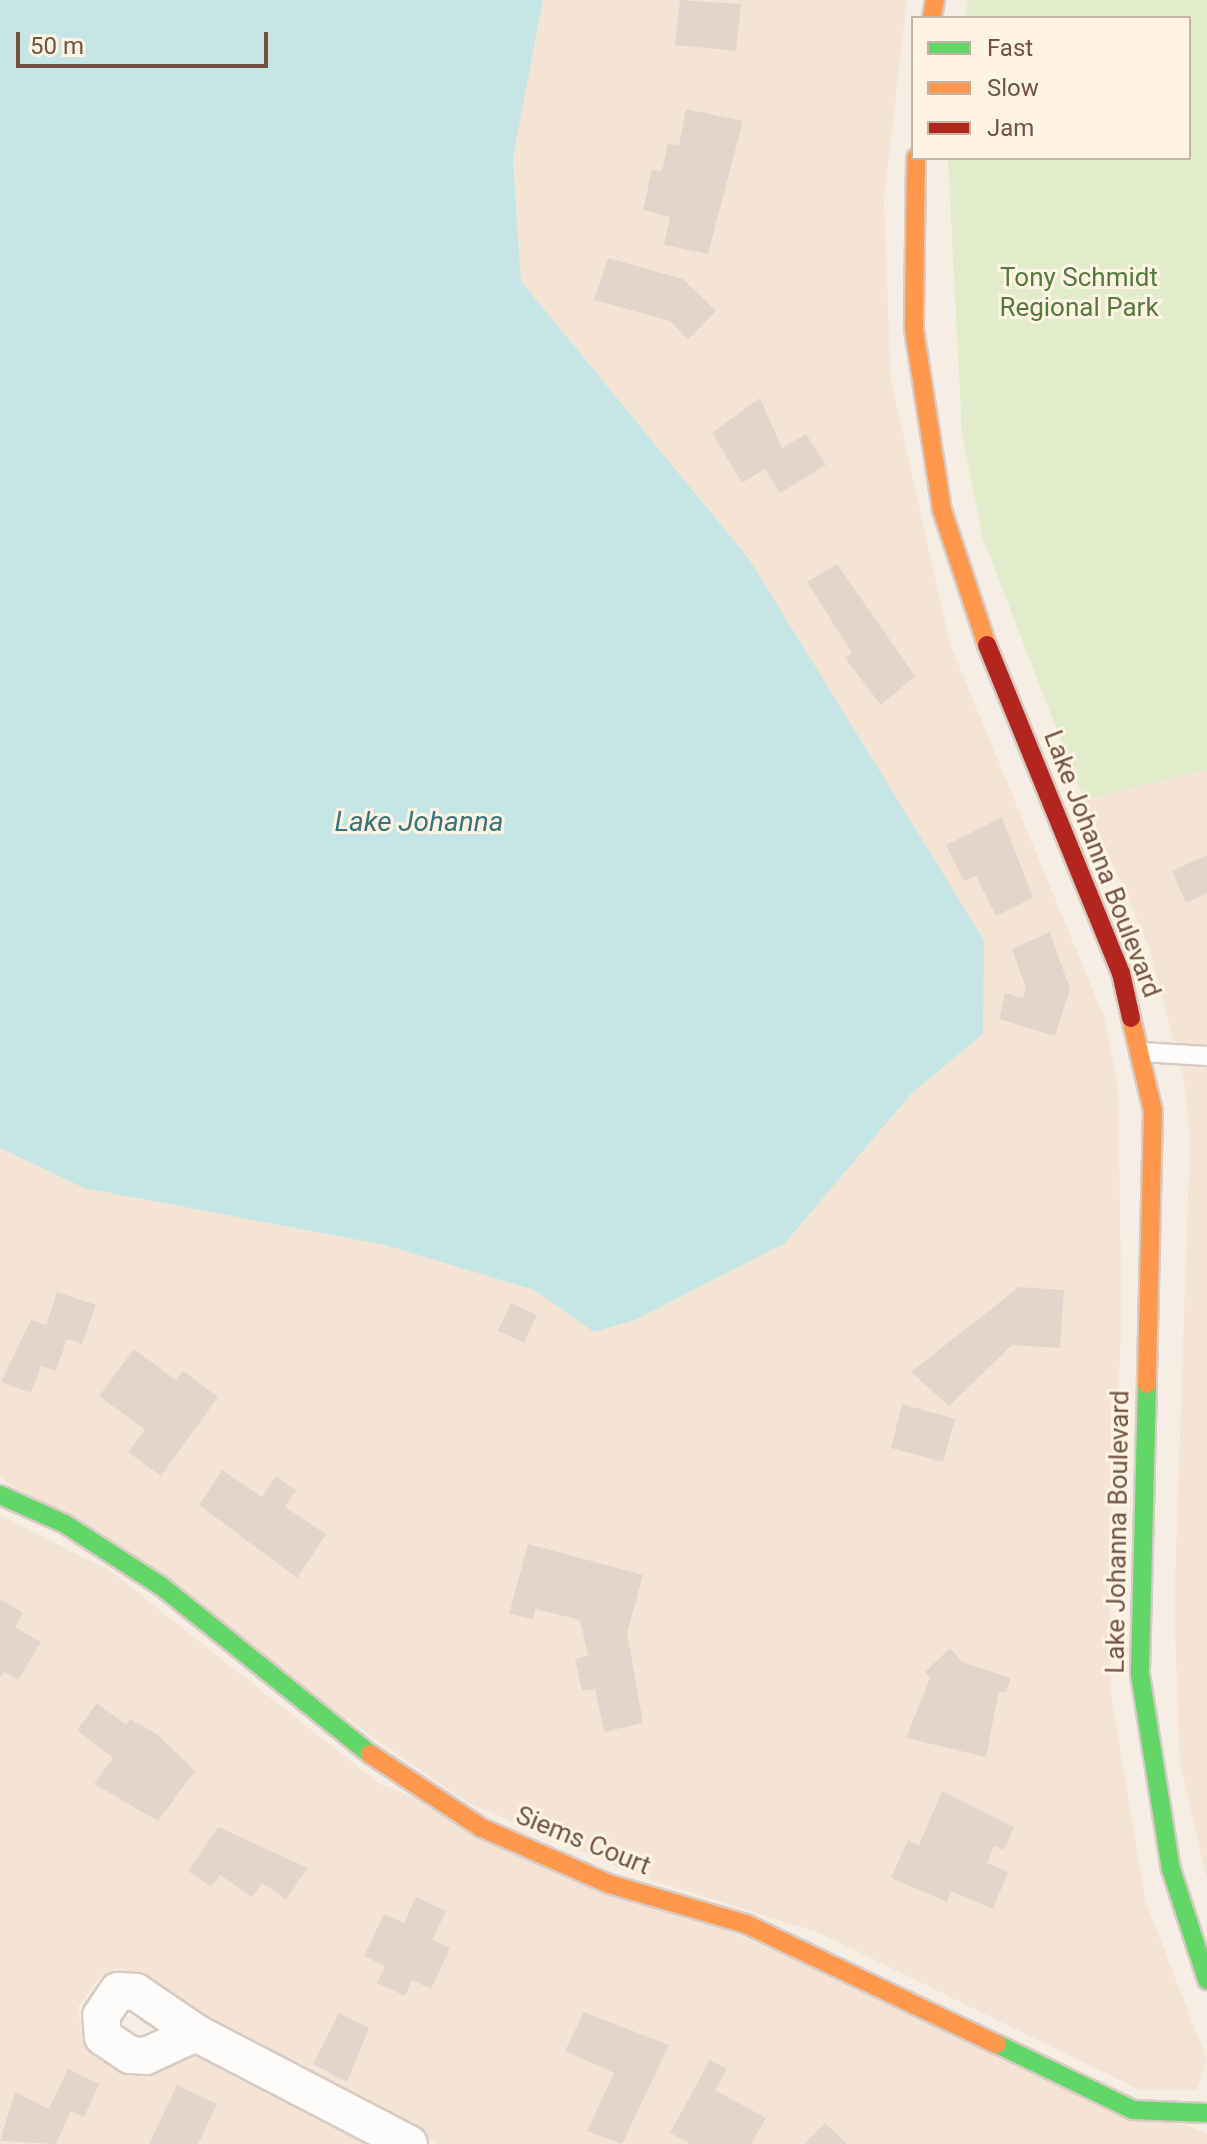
<!DOCTYPE html>
<style>
body{margin:0}
#map{position:relative;width:1207px;height:2144px;overflow:hidden;background:#f6eee4;font-family:Roboto,sans-serif}
div>[style]{position:absolute}
[style*='--x']{left:calc(var(--x)*1px);top:calc(var(--y)*1px);width:calc(var(--w)*1px);rotate:calc(var(--a)*1deg)}
.residential>*{inset:0;background:#f4e4d5}
.green>*{inset:0;background:#e2eccd}
.water>*{inset:0;background:#c6e6e6}
.building>*{inset:0;background:#e2d6cc}
.roads{filter:drop-shadow(2px 0 #d7cbc3) drop-shadow(-2px 0 #d7cbc3) drop-shadow(0 2px #d7cbc3) drop-shadow(0 -2px #d7cbc3)}
.lane>*{height:18px;margin:-9px;padding:0 9px;transform-origin:9px;border-radius:9px;background:#fefcfb}
.street>*{height:36px;margin:-18px;padding:0 18px;transform-origin:18px;border-radius:18px;background:#fefcfb}
.fast>*{height:18px;margin:-9px;padding:0 9px;transform-origin:9px;border-radius:9px;background:#63d668}
.slow>*{height:18px;margin:-9px;padding:0 9px;transform-origin:9px;border-radius:9px;background:#ff974d}
.jam>*{height:18px;margin:-9px;padding:0 9px;transform-origin:9px;border-radius:9px;background:#b3261e}
span{translate:-50% -50%;white-space:nowrap;text-align:center;line-height:1.15;-webkit-text-stroke:6px #fff3e4;paint-order:stroke}
.park-label{font-size:26px;color:#537a3c}
.street-label{font-size:26px;color:#735245}
.water-label{font-size:28px;color:#38747b;font-style:italic}
.legend{position:absolute;left:911px;top:16px;width:280px;height:144px;box-sizing:border-box;background:#fff3e4;border:2px solid #c7b3a4;margin:0;padding:10px 14px;list-style:none;font-size:24px;color:#735245}
.legend li{display:flex;align-items:center;gap:16px;height:40px}
.legend b{width:40px;border:2px solid #c7b3a4}
.scale{position:absolute;left:16px;top:32px;width:252px;height:36px;box-sizing:border-box;border:4px solid #735245;border-top:0;padding-left:10px;font-size:24px;line-height:28px;white-space:nowrap;color:#735245;-webkit-text-stroke:6px #fff3e4;paint-order:stroke}
</style>
<div id="map">
<div class="residential">
<div style="clip-path:polygon(543px 0,907px 0,884px 200px,891px 380px,950px 644px,1105px 1019px,1118px 1087px,1122px 1323px,1109px 1542px,1111px 1691px,1146px 1902px,1207px 2060px,1197px 2090px,1140px 2090px,819px 1933px,639px 1876px,466px 1802px,0 1477px,0 1148px,84px 1188px,385px 1245px,534px 1290px,594px 1332px,635px 1320px,785px 1243px,912px 1093px,983px 1034px,749px 559px,521px 281px,513px 158px)"></div>
<div style="clip-path:polygon(1207px 770px,1207px 1880px,1180px 1764px,1174px 1607px,1190px 1141px,1184px 1081px,1149px 947px,1084px 800px)"></div>
<div style="clip-path:polygon(0 1515px,112px 1572px,377px 1782px,1207px 2134px,1207px 2144px,438px 2144px,308px 2069px,210px 2025px,152px 1978px,125px 1972px,102px 1975px,78px 2007px,82px 2034px,100px 2055px,203px 2052px,378px 2144px,0 2144px)"></div>
</div>
<div class="green">
<div style="clip-path:polygon(968px 0,1207px 0,1207px 770px,1084px 800px,982px 536px,962px 435px,948px 158px,1189px 158px,1189px 18px,965px 18px)"></div>
</div>
<div class="water">
<div style="clip-path:polygon(0 0,543px 0,513px 158px,521px 281px,749px 559px,984px 940px,983px 1034px,912px 1093px,785px 1243px,635px 1320px,594px 1332px,534px 1290px,385px 1245px,84px 1188px,0 1148px)"></div>
</div>
<div class="building">
<div style="clip-path:polygon(680px 0,741px 4px,736px 51px,675px 45px)"></div>
<div style="clip-path:polygon(686px 109px,743px 121px,708px 254px,664px 245px,670px 217px,643px 210px,652px 169px,662px 171px,668px 143px,679px 146px)"></div>
<div style="clip-path:polygon(608px 258px,683px 279px,716px 311px,688px 340px,670px 321px,594px 300px)"></div>
<div style="clip-path:polygon(760px 398px,782px 448px,806px 434px,826px 465px,780px 493px,765px 469px,742px 483px,712px 433px)"></div>
<div style="clip-path:polygon(837px 564px,915px 676px,881px 705px,845px 658px,852px 653px,807px 582px)"></div>
<div style="clip-path:polygon(1002px 817px,1033px 898px,996px 916px,976px 876px,964px 881px,946px 845px)"></div>
<div style="clip-path:polygon(1207px 855px,1207px 893px,1186px 903px,1172px 871px)"></div>
<div style="clip-path:polygon(1050px 932px,1070px 989px,1055px 1036px,999px 1019px,1005px 993px,1023px 998px,1026px 988px,1012px 949px)"></div>
<div style="clip-path:polygon(1019px 1287px,1064px 1290px,1060px 1348px,1012px 1345px,949px 1406px,911px 1372px)"></div>
<div style="clip-path:polygon(57px 1292px,96px 1305px,82px 1344px,67px 1339px,56px 1371px,41px 1366px,31px 1393px,1px 1382px,31px 1320px,46px 1325px)"></div>
<div style="clip-path:polygon(511px 1303px,537px 1315px,524px 1343px,498px 1331px)"></div>
<div style="clip-path:polygon(134px 1349px,176px 1380px,183px 1371px,218px 1397px,161px 1476px,128px 1452px,145px 1430px,99px 1396px)"></div>
<div style="clip-path:polygon(902px 1404px,955px 1419px,943px 1462px,891px 1448px)"></div>
<div style="clip-path:polygon(222px 1470px,262px 1497px,276px 1476px,296px 1490px,285px 1507px,326px 1534px,297px 1578px,199px 1505px)"></div>
<div style="clip-path:polygon(528px 1544px,643px 1575px,627px 1633px,643px 1723px,604px 1732px,595px 1689px,582px 1691px,575px 1659px,588px 1656px,580px 1620px,535px 1609px,533px 1619px,509px 1614px)"></div>
<div style="clip-path:polygon(0 1599px,23px 1613px,15px 1627px,41px 1642px,18px 1680px,4px 1672px,0 1678px)"></div>
<div style="clip-path:polygon(950px 1648px,962px 1662px,1011px 1678px,1006px 1693px,999px 1691px,986px 1757px,906px 1738px,930px 1678px,925px 1672px)"></div>
<div style="clip-path:polygon(97px 1703px,126px 1725px,130px 1719px,157px 1734px,195px 1771px,158px 1821px,94px 1784px,113px 1758px,77px 1730px)"></div>
<div style="clip-path:polygon(942px 1791px,1014px 1827px,1004px 1850px,994px 1846px,987px 1863px,1008px 1872px,993px 1909px,951px 1891px,947px 1902px,891px 1878px,908px 1840px,919px 1845px)"></div>
<div style="clip-path:polygon(218px 1827px,308px 1868px,286px 1899px,262px 1883px,252px 1897px,220px 1875px,211px 1887px,188px 1871px)"></div>
<div style="clip-path:polygon(416px 1897px,446px 1911px,432px 1940px,450px 1948px,431px 1989px,412px 1980px,405px 1996px,377px 1983px,385px 1966px,364px 1956px,384px 1914px,404px 1923px)"></div>
<div style="clip-path:polygon(584px 2012px,669px 2045px,622px 2144px,587px 2131px,614px 2073px,565px 2051px)"></div>
<div style="clip-path:polygon(339px 2013px,369px 2028px,347px 2082px,313px 2064px)"></div>
<div style="clip-path:polygon(710px 2060px,727px 2069px,715px 2090px,766px 2118px,751px 2144px,690px 2144px,670px 2133px)"></div>
<div style="clip-path:polygon(68px 2069px,99px 2084px,84px 2117px,71px 2111px,56px 2144px,0 2141px,15px 2092px,49px 2109px)"></div>
<div style="clip-path:polygon(177px 2085px,217px 2104px,198px 2144px,149px 2144px)"></div>
<div style="clip-path:polygon(825px 2123px,847px 2144px,804px 2144px)"></div>
</div>
<div class="roads">
<div class="lane">
<div style="--x:1142;--y:1052;--w:65;--a:3.5"></div>
</div>
<div class="street">
<div style="--x:196;--y:2033;--w:55;--a:155.3"></div>
<div style="--x:146;--y:2056;--w:16;--a:-176"></div>
<div style="--x:130;--y:2055;--w:32;--a:-146"></div>
<div style="--x:103;--y:2037;--w:21;--a:-95"></div>
<div style="--x:101;--y:2016;--w:30;--a:-56"></div>
<div style="--x:118;--y:1991;--w:18;--a:3"></div>
<div style="--x:136;--y:1992;--w:73;--a:34.3"></div>
<div style="--x:196;--y:2033;--w:240;--a:27.5"></div>
</div>
<div class="fast">
<div style="--x:1147;--y:1384;--w:290;--a:91.4"></div>
<div style="--x:1140;--y:1674;--w:197;--a:81"></div>
<div style="--x:1171;--y:1869;--w:117;--a:72"></div>
<div style="--x:0;--y:1495;--w:71;--a:24"></div>
<div style="--x:65;--y:1524;--w:114;--a:32.9"></div>
<div style="--x:161;--y:1586;--w:268;--a:38.8"></div>
<div style="--x:997;--y:2044;--w:151;--a:25.9"></div>
<div style="--x:1133;--y:2110;--w:74;--a:2.3"></div>
</div>
<div class="slow">
<div style="--x:932;--y:18;--w:18;--a:-81"></div>
<div style="--x:916;--y:158;--w:171;--a:90.7"></div>
<div style="--x:914;--y:329;--w:183;--a:81.2"></div>
<div style="--x:942;--y:510;--w:142;--a:71.6"></div>
<div style="--x:1131;--y:1018;--w:96;--a:76.7"></div>
<div style="--x:1153;--y:1111;--w:273;--a:91.3"></div>
<div style="--x:370;--y:1754;--w:134;--a:33.5"></div>
<div style="--x:482;--y:1828;--w:139;--a:23.8"></div>
<div style="--x:609;--y:1884;--w:143;--a:16.3"></div>
<div style="--x:746;--y:1924;--w:278;--a:25.6"></div>
</div>
<div class="jam">
<div style="--x:987;--y:645;--w:354;--a:67.8"></div>
<div style="--x:1121;--y:973;--w:46;--a:77.5"></div>
</div>
</div>
<div class="park-label">
<span style="left:1079px;top:293px">Tony Schmidt<br>Regional Park</span>
</div>
<div class="street-label">
<span style="left:1102px;top:864px;rotate:69deg">Lake Johanna Boulevard</span>
<span style="left:1118px;top:1532px;rotate:-89deg">Lake Johanna Boulevard</span>
<span style="left:583px;top:1841px;rotate:22deg">Siems Court</span>
</div>
<div class="water-label">
<span style="left:419px;top:822px">Lake Johanna</span>
</div>
<ul class="legend">
<li><b style="height:10px;background:#63d668"></b>Fast</li>
<li><b style="height:10px;background:#ff974d"></b>Slow</li>
<li><b style="height:10px;background:#b3261e"></b>Jam</li>
</ul>
<div class="scale">50 m</div>
</div>
